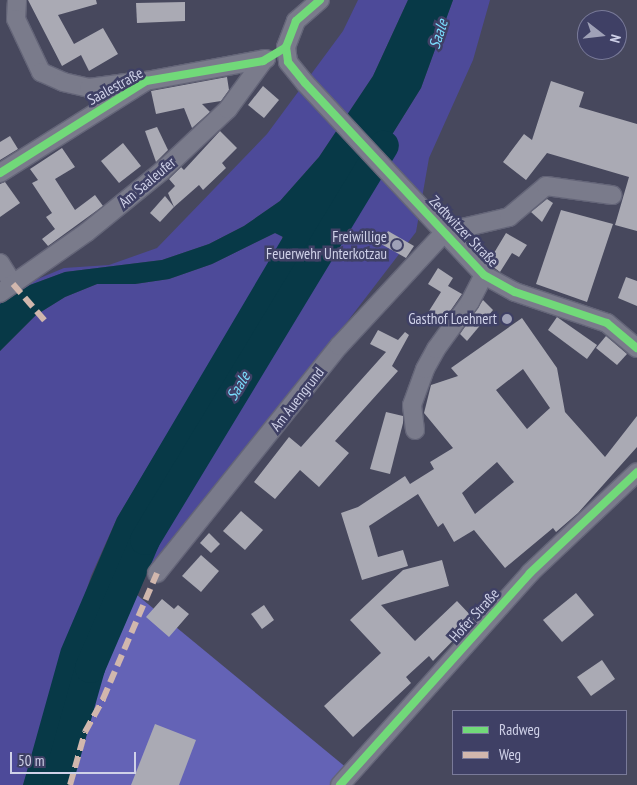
<!DOCTYPE html>
<meta charset="utf-8">
<style>
body{margin:0}
#map{position:relative;width:637px;height:785px;overflow:hidden;background:#47485d;font-family:"PT Sans Narrow",sans-serif}
div>[style]{position:absolute}
[style*='--x']{left:calc(var(--x)*1px);top:calc(var(--y)*1px);width:calc(var(--w)*1px);rotate:calc(var(--a)*1deg)}
.green>*{inset:0;background:#4d4a99}
.forest>*{inset:0;background:#6463b6}
.water>*{inset:0;background:#073947}
.river>*{height:30px;margin:-15px;padding:0 15px;transform-origin:15px;border-radius:15px;background:#073947}
.building>*{inset:0;background:#aaaab4}
.roads{filter:drop-shadow(1px 0 #646578) drop-shadow(-1px 0 #646578) drop-shadow(0 1px #646578) drop-shadow(0 -1px #646578)}
.minor>*{height:18px;margin:-9px;padding:0 9px;transform-origin:9px;border-radius:9px;background:#7a7b8b}
.quiet>*{height:6px;margin-top:-3px;transform-origin:0;background:repeating-linear-gradient(90deg,#d1b7ad 0 12px,transparent 0 18px)}
.cycleway>*{height:8px;margin:-4px;padding:0 4px;transform-origin:4px;border-radius:4px;background:#71d979}
.dots>*{width:14px;height:14px;translate:-50% -50%;box-sizing:border-box;border:2px solid #3f4065;border-radius:50%}
span{translate:-50% -50%;white-space:nowrap;text-align:center;line-height:1.15;-webkit-text-stroke:5px #3f4065;paint-order:stroke}
.street-label{font-size:15px;color:#cfd1e8}
.poi-label{font-size:15px;color:#cfd1e8}
.right{translate:-100% -50%;text-align:right}
.water-label{font-size:16px;color:#7addfd;font-style:italic}
.legend{position:absolute;left:452px;top:710px;width:175px;height:65px;box-sizing:border-box;background:#3f4065;border:1px solid #797a99;margin:0;padding:6px 9px;list-style:none;font-size:15px;color:#cfd1e8}
.legend li{display:flex;align-items:center;gap:10px;height:25px}
.legend b{width:25px;border:1px solid #797a99}
.north{position:absolute;left:577px;top:10px;width:50px;height:50px;box-sizing:border-box;background:#3f4065;border:1px solid #797a99;border-radius:50%;rotate:106deg;font-size:14px;font-weight:700;line-height:20px;text-align:center;color:#cfd1e8}
.north::after{content:'';display:block;margin:auto;width:18px;height:22px;background:#9fa1b7;clip-path:polygon(50% 0,100% 100%,50% 72%,0 100%)}
.scale{position:absolute;left:10px;top:752px;width:126px;height:22px;box-sizing:border-box;border:2px solid #cfd1e8;border-top:0;padding-left:6px;font-size:15px;line-height:18px;white-space:nowrap;color:#cfd1e8;-webkit-text-stroke:4px #3f4065;paint-order:stroke}
</style>
<div id="map">
<div class="green">
<div style="clip-path:polygon(358px 0,408px 0,373px 76px,319px 157px,280px 201px,244px 226px,209px 244px,162px 260px,65px 272px,30px 285px,0 304px,0 300px,28px 283px,64px 268px,109px 265px,157px 248px,267px 134px,343px 31px)"></div>
<div style="clip-path:polygon(453px 0,490px 0,473px 60px,429px 158px,416px 232px,265px 429px,131px 590px,66px 748px,90px 661px,121px 580px,153px 519px,421px 88px)"></div>
<div style="clip-path:polygon(275px 233px,282px 235px,282px 243px,117px 518px,91px 576px,23px 785px,0 785px,0 351px,36px 315px,65px 297px,97px 284px,135px 284px,169px 279px,212px 264px)"></div>
</div>
<div class="forest">
<div style="clip-path:polygon(131px 590px,348px 769px,334px 785px,57px 785px,66px 748px)"></div>
</div>
<div class="water">
<div style="clip-path:polygon(408px 0,453px 0,421px 88px,153px 519px,121px 580px,90px 661px,57px 785px,23px 785px,61px 649px,117px 518px,283px 237px,275px 233px,212px 264px,169px 279px,135px 284px,97px 284px,65px 297px,36px 315px,0 351px,0 304px,30px 285px,65px 272px,162px 260px,209px 244px,244px 226px,280px 201px,319px 157px,373px 76px)"></div>
</div>
<div class="river">
<div style="--x:57;--y:785;--w:122;--a:-74.2"></div>
<div style="--x:90;--y:668;--w:139;--a:-66.7"></div>
<div style="--x:145;--y:540;--w:461;--a:-58.8"></div>
</div>
<div class="building">
<div style="clip-path:polygon(28px 0,96px 0,97px 4px,58px 15px,74px 44px,103px 28px,118px 54px,89px 71px,81px 55px,62px 66px)"></div>
<div style="clip-path:polygon(185px 2px,185px 21px,137px 23px,136px 3px)"></div>
<div style="clip-path:polygon(227px 77px,229px 90px,221px 101px,202px 104px,210px 112px,192px 128px,184px 108px,156px 114px,151px 91px)"></div>
<div style="clip-path:polygon(551px 81px,584px 92px,579px 107px,637px 124px,637px 231px,615px 225px,629px 177px,547px 153px,526px 180px,503px 162px,524px 134px,532px 140px)"></div>
<div style="clip-path:polygon(263px 86px,279px 100px,264px 118px,248px 105px)"></div>
<div style="clip-path:polygon(157px 127px,168px 150px,156px 162px,145px 131px)"></div>
<div style="clip-path:polygon(220px 131px,237px 148px,222px 163px,226px 168px,203px 190px,199px 185px,174px 207px,168px 193px,175px 186px,169px 179px,181px 167px,184px 170px)"></div>
<div style="clip-path:polygon(10px 136px,18px 149px,0 160px,0 142px)"></div>
<div style="clip-path:polygon(123px 143px,141px 166px,119px 183px,101px 161px)"></div>
<div style="clip-path:polygon(62px 148px,75px 167px,55px 179px,75px 210px,95px 195px,103px 206px,48px 246px,42px 239px,55px 229px,46px 217px,52px 213px,32px 183px,38px 180px,30px 169px)"></div>
<div style="clip-path:polygon(5px 182px,20px 203px,0 217px,0 184px)"></div>
<div style="clip-path:polygon(165px 196px,174px 207px,160px 222px,150px 213px)"></div>
<div style="clip-path:polygon(547px 199px,553px 203px,542px 222px,531px 212px)"></div>
<div style="clip-path:polygon(561px 210px,613px 224px,587px 302px,536px 284px)"></div>
<div style="clip-path:polygon(388px 231px,414px 246px,406px 258px,381px 244px)"></div>
<div style="clip-path:polygon(506px 233px,527px 245px,519px 257px,512px 253px,500px 272px,488px 263px)"></div>
<div style="clip-path:polygon(438px 268px,453px 278px,448px 286px,462px 294px,444px 320px,429px 311px,441px 292px,428px 284px)"></div>
<div style="clip-path:polygon(626px 277px,637px 281px,637px 306px,618px 298px)"></div>
<div style="clip-path:polygon(483px 300px,493px 310px,467px 341px,460px 334px)"></div>
<div style="clip-path:polygon(557px 317px,597px 345px,587px 359px,548px 330px)"></div>
<div style="clip-path:polygon(evenodd,522px 318px,557px 368px,565px 412px,605px 457px,637px 416px,637px 447px,578px 513px,556px 532px,553px 528px,505px 568px,474px 530px,454px 542px,443px 523px,438px 527px,418px 494px,369px 526px,378px 557px,403px 550px,408px 566px,362px 580px,341px 513px,358px 507px,405px 476px,410px 484px,434px 469px,430px 462px,453px 448px,424px 413px,431px 385px,458px 376px,451px 368px,522px 318px,523px 369px,550px 408px,527px 429px,496px 390px,523px 369px,522px 318px,497px 462px,514px 482px,475px 514px,462px 493px,497px 462px)"></div>
<div style="clip-path:polygon(378px 330px,398px 340px,405px 332px,409px 335px,392px 366px,398px 371px,335px 441px,349px 453px,319px 487px,300px 470px,275px 499px,254px 482px,289px 437px,301px 447px,386px 352px,370px 344px)"></div>
<div style="clip-path:polygon(606px 336px,627px 354px,617px 365px,596px 348px)"></div>
<div style="clip-path:polygon(386px 412px,403px 416px,403px 423px,390px 474px,370px 469px)"></div>
<div style="clip-path:polygon(241px 511px,263px 530px,245px 550px,223px 531px)"></div>
<div style="clip-path:polygon(209px 533px,220px 544px,211px 553px,200px 543px)"></div>
<div style="clip-path:polygon(201px 555px,219px 571px,201px 592px,182px 576px)"></div>
<div style="clip-path:polygon(442px 560px,449px 586px,381px 605px,415px 641px,457px 601px,474px 619px,433px 661px,429px 656px,406px 677px,411px 683px,353px 737px,324px 706px,381px 653px,350px 620px,403px 570px)"></div>
<div style="clip-path:polygon(576px 593px,594px 615px,562px 642px,543px 620px)"></div>
<div style="clip-path:polygon(162px 599px,174px 609px,178px 605px,189px 614px,169px 637px,146px 617px)"></div>
<div style="clip-path:polygon(264px 605px,274px 620px,262px 629px,251px 614px)"></div>
<div style="clip-path:polygon(602px 660px,615px 679px,591px 696px,577px 677px)"></div>
<div style="clip-path:polygon(155px 724px,196px 740px,179px 785px,131px 785px)"></div>
</div>
<div class="roads">
<div class="minor">
<div style="--x:17;--y:0;--w:19;--a:93"></div>
<div style="--x:16;--y:19;--w:59;--a:64.7"></div>
<div style="--x:41;--y:72;--w:24;--a:24"></div>
<div style="--x:63;--y:82;--w:27;--a:13"></div>
<div style="--x:89;--y:88;--w:51;--a:-7.8"></div>
<div style="--x:320;--y:0;--w:32;--a:139"></div>
<div style="--x:296;--y:21;--w:28;--a:111"></div>
<div style="--x:286;--y:47;--w:15;--a:82"></div>
<div style="--x:288;--y:62;--w:27;--a:51"></div>
<div style="--x:305;--y:83;--w:262;--a:47"></div>
<div style="--x:484;--y:275;--w:35;--a:29"></div>
<div style="--x:515;--y:292;--w:97;--a:18.6"></div>
<div style="--x:607;--y:323;--w:39;--a:40"></div>
<div style="--x:0;--y:173;--w:173;--a:-32.2"></div>
<div style="--x:146;--y:81;--w:122;--a:-10.4"></div>
<div style="--x:0;--y:263;--w:25;--a:58"></div>
<div style="--x:0;--y:293;--w:106;--a:-35"></div>
<div style="--x:87;--y:232;--w:97;--a:-39.1"></div>
<div style="--x:162;--y:171;--w:91;--a:-43.2"></div>
<div style="--x:228;--y:109;--w:59;--a:-53.9"></div>
<div style="--x:415;--y:430;--w:25;--a:-97"></div>
<div style="--x:412;--y:405;--w:38;--a:-70"></div>
<div style="--x:425;--y:369;--w:23;--a:-61"></div>
<div style="--x:436;--y:349;--w:58;--a:-54.1"></div>
<div style="--x:470;--y:302;--w:30;--a:-63"></div>
<div style="--x:157;--y:573;--w:291;--a:-51.3"></div>
<div style="--x:339;--y:346;--w:156;--a:-47.1"></div>
<div style="--x:445;--y:232;--w:66;--a:-13.2"></div>
<div style="--x:509;--y:217;--w:48;--a:-40"></div>
<div style="--x:546;--y:186;--w:67;--a:7.8"></div>
<div style="--x:340;--y:785;--w:285;--a:-48.1"></div>
<div style="--x:530;--y:573;--w:147;--a:-43.3"></div>
</div>
</div>
<div class="quiet">
<div style="--x:13;--y:284;--w:49;--a:49.1"></div>
<div style="--x:70;--y:785;--w:55;--a:-74.2"></div>
<div style="--x:85;--y:732;--w:38;--a:-61"></div>
<div style="--x:103;--y:699;--w:137;--a:-66.8"></div>
</div>
<div class="cycleway">
<div style="--x:320;--y:0;--w:32;--a:139"></div>
<div style="--x:296;--y:21;--w:28;--a:111"></div>
<div style="--x:286;--y:47;--w:15;--a:82"></div>
<div style="--x:288;--y:62;--w:27;--a:51"></div>
<div style="--x:305;--y:83;--w:262;--a:47"></div>
<div style="--x:484;--y:275;--w:35;--a:29"></div>
<div style="--x:515;--y:292;--w:97;--a:18.6"></div>
<div style="--x:607;--y:323;--w:39;--a:40"></div>
<div style="--x:0;--y:173;--w:173;--a:-32.2"></div>
<div style="--x:146;--y:81;--w:119;--a:-9.7"></div>
<div style="--x:263;--y:61;--w:27;--a:-31"></div>
<div style="--x:340;--y:785;--w:285;--a:-48.1"></div>
<div style="--x:530;--y:573;--w:147;--a:-43.3"></div>
</div>
<div class="dots">
<div style="left:397px;top:245px;background:#9fa1b7"></div>
<div style="left:507px;top:319px;background:#9fa1b7"></div>
</div>
<div class="street-label">
<span style="left:115px;top:86px;rotate:-29deg">Saalestraße</span>
<span style="left:147px;top:182px;rotate:-40deg">Am Saaleufer</span>
<span style="left:464px;top:231px;rotate:46deg">Zedtwitzer Straße</span>
<span style="left:297px;top:399px;rotate:-52deg">Am Auengrund</span>
<span style="left:474px;top:615px;rotate:-48deg">Hofer Straße</span>
</div>
<div class="poi-label">
<span class="right" style="left:387px;top:245px">Freiwillige<br>Feuerwehr Unterkotzau</span>
<span class="right" style="left:497px;top:319px">Gasthof Loehnert</span>
</div>
<div class="water-label">
<span style="left:438px;top:34px;rotate:-72deg">Saale</span>
<span style="left:238px;top:386px;rotate:-59deg">Saale</span>
</div>
<ul class="legend">
<li><b style="height:6px;background:#71d979"></b>Radweg</li>
<li><b style="height:6px;background:#d1b7ad"></b>Weg</li>
</ul>
<div class="north">N</div>
<div class="scale">50 m</div>
</div>
